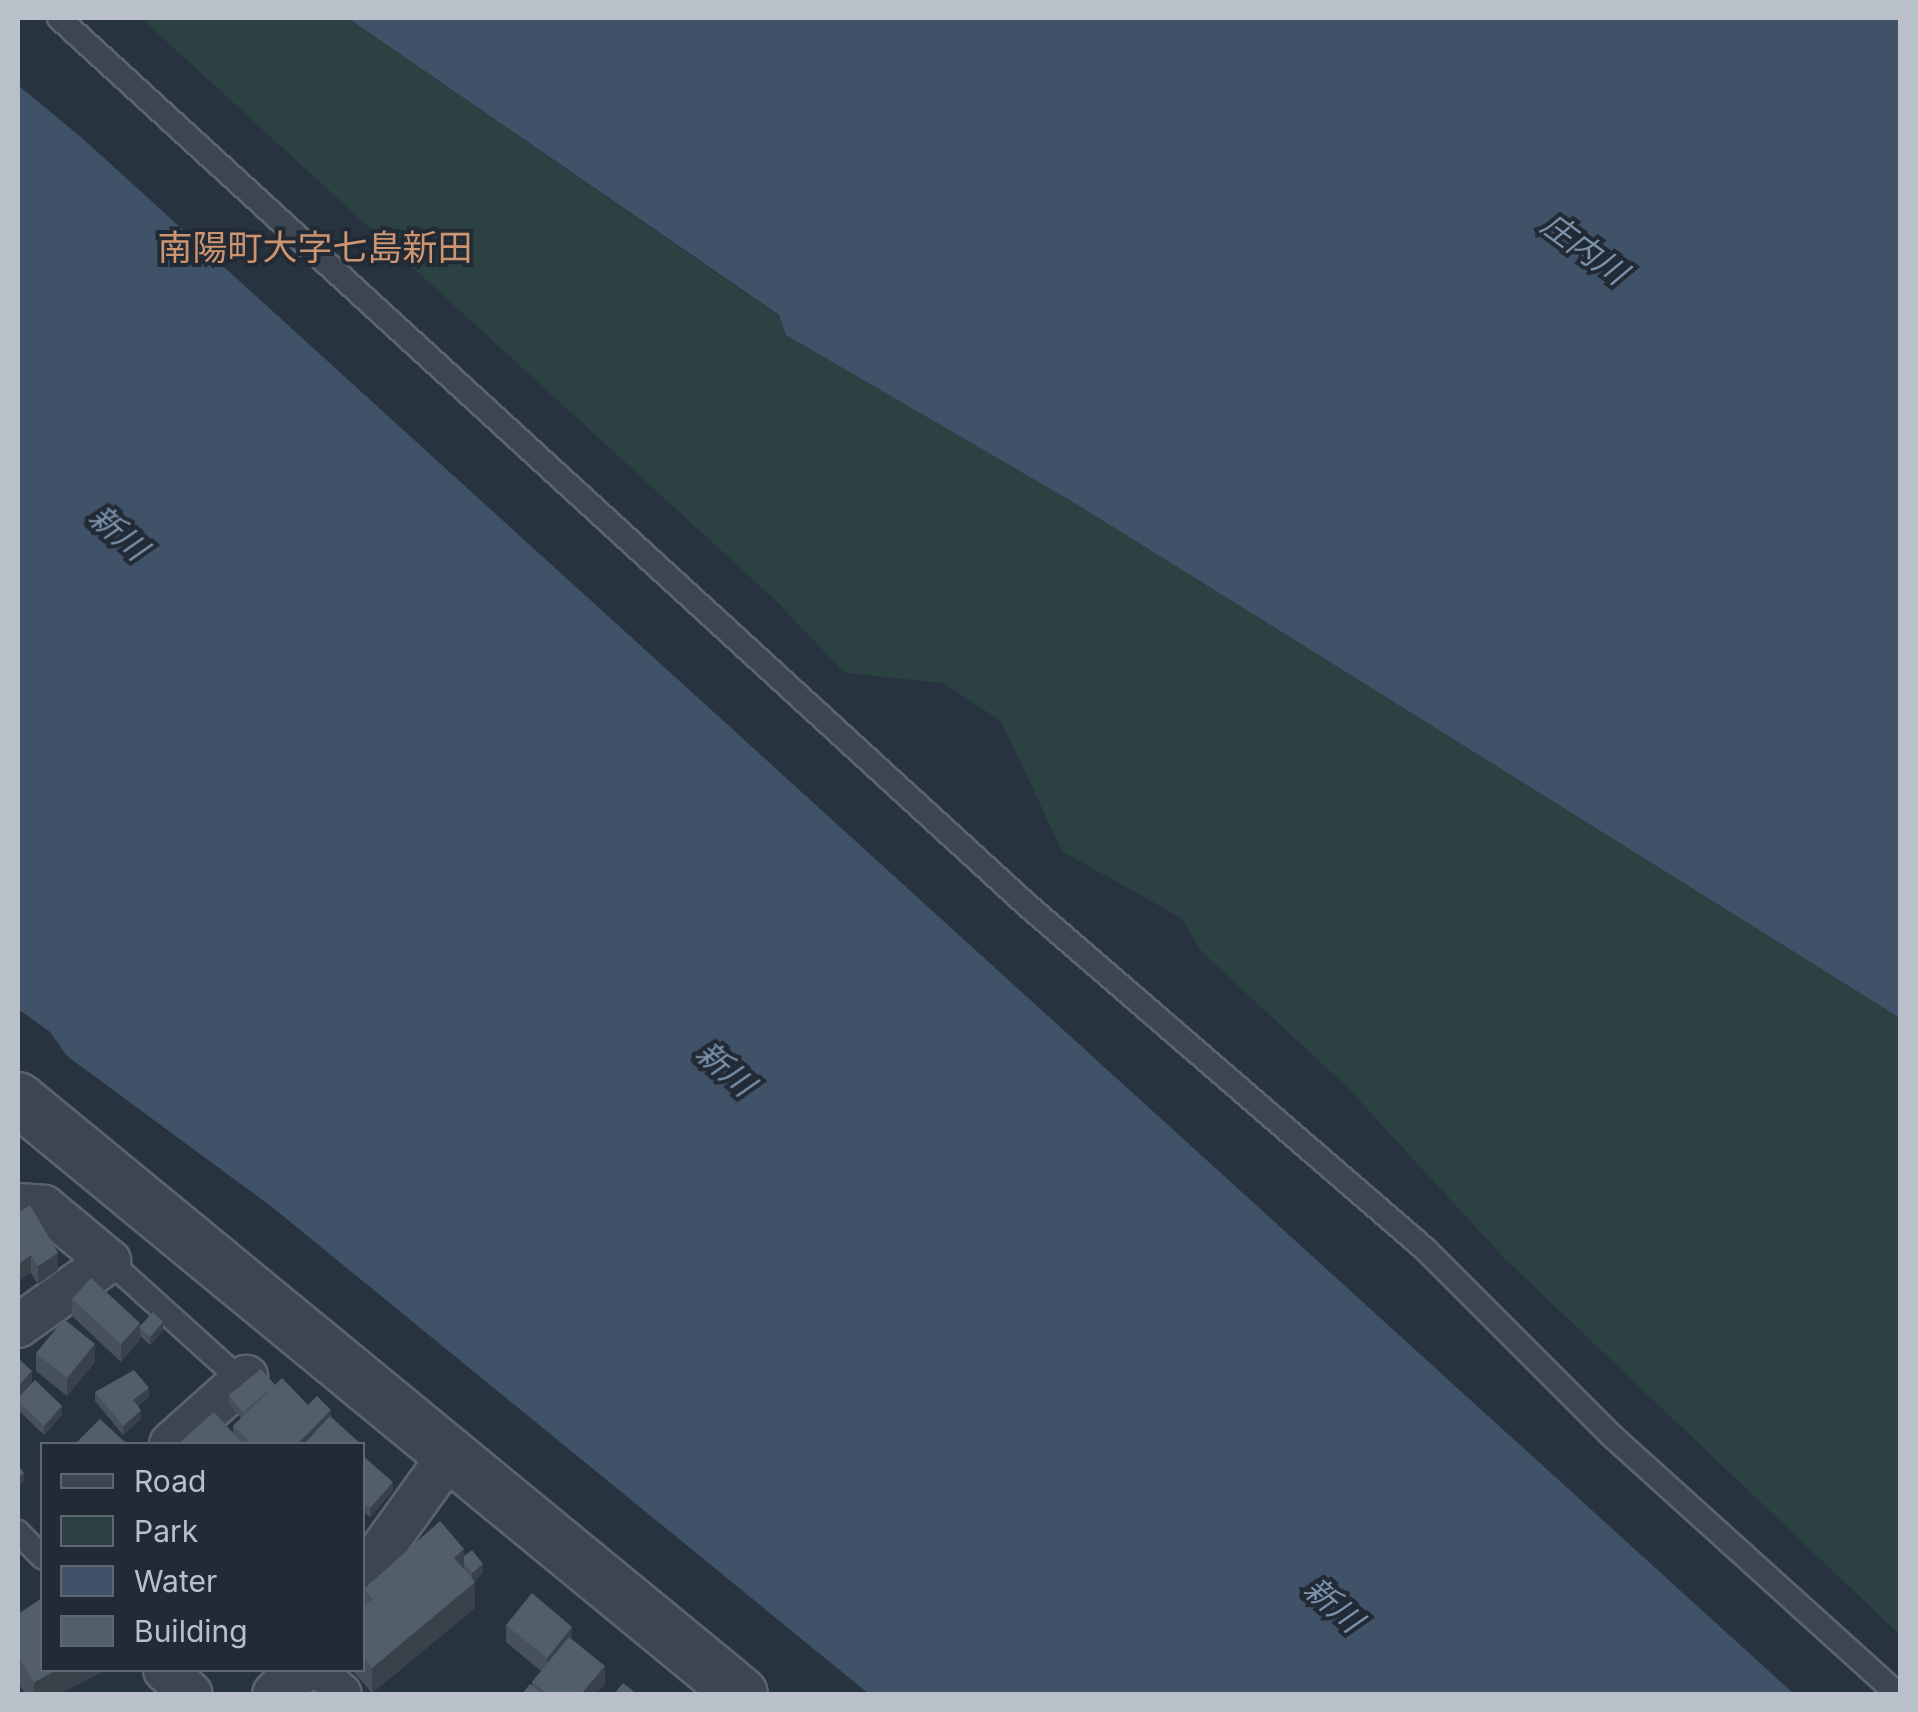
<!DOCTYPE html>
<meta charset="utf-8">
<style>
body{margin:0}
#map{position:relative;width:1918px;height:1712px;overflow:hidden;background:#283340;font-family:Inter,"Noto Sans JP",sans-serif}
div>[style]{position:absolute}
[style*='--x']{left:calc(var(--x)*1px);top:calc(var(--y)*1px);width:calc(var(--w)*1px);rotate:calc(var(--a)*1deg)}
.green>*{inset:0;background:#2b4142}
.water>*{inset:0;background:#405267}
.roads{filter:drop-shadow(2px 0 #5a636d) drop-shadow(-2px 0 #5a636d) drop-shadow(0 2px #5a636d) drop-shadow(0 -2px #5a636d)}
.service>*{height:22px;margin:-11px;padding:0 11px;transform-origin:11px;border-radius:11px;background:#3c4550}
.minor>*{height:42px;margin:-21px;padding:0 21px;transform-origin:21px;border-radius:21px;background:#3c4550}
.tertiary>*{height:52px;margin:-26px;padding:0 26px;transform-origin:26px;border-radius:26px;background:#3c4550}
.wall>*{inset:0;background:#47515b}
.shaded-wall>*{inset:0;background:#39424a}
.building>*{inset:0;background:#525e6a}
span{translate:-50% -50%;white-space:nowrap;text-align:center;line-height:1.15;-webkit-text-stroke:8px #212a35;paint-order:stroke}
.water-label{font-size:32px;color:#7c92aa;font-style:italic}
.quarter-label{font-size:35px;color:#ce9570}
.frame{position:absolute;inset:0;border:20px solid #b9c0ca;pointer-events:none}
.legend{position:absolute;left:40px;top:1442px;width:325px;height:230px;box-sizing:border-box;background:#212a35;border:2px solid #5e6671;margin:0;padding:12px 18px;list-style:none;font-size:30px;color:#b9c0ca}
.legend li{display:flex;align-items:center;gap:20px;height:50px}
.legend b{width:50px;border:2px solid #5e6671}
</style>
<div id="map">
<div class="green">
<div style="clip-path:polygon(141px 18px,348px 18px,779px 316px,786px 335px,1078px 505px,1900px 1018px,1900px 1635px,1504px 1258px,1347px 1087px,1202px 952px,1181px 918px,1062px 851px,1001px 721px,943px 683px,845px 673px,774px 599px)"></div>
</div>
<div class="water">
<div style="clip-path:polygon(348px 18px,1900px 18px,1900px 1018px,1078px 505px,786px 335px,779px 315px)"></div>
<div style="clip-path:polygon(18px 85px,82px 138px,1794px 1694px,869px 1694px,272px 1207px,67px 1056px,50px 1032px,18px 1009px)"></div>
</div>
<div class="roads">
<div class="service">
<div style="--x:59;--y:18;--w:1313;--a:42.5"></div>
<div style="--x:1027;--y:905;--w:526;--a:40.84"></div>
<div style="--x:1425;--y:1249;--w:264;--a:45"></div>
<div style="--x:1612;--y:1436;--w:385;--a:42.1"></div>
<div style="--x:109;--y:1261;--w:179;--a:42.1"></div>
<div style="--x:18;--y:1532;--w:35;--a:46"></div>
</div>
<div class="minor">
<div style="--x:18;--y:1205;--w:26;--a:4"></div>
<div style="--x:44;--y:1207;--w:85;--a:39.7"></div>
<div style="--x:109;--y:1261;--w:112;--a:144.5"></div>
<div style="--x:171;--y:1444;--w:101;--a:-41.8"></div>
<div style="--x:362;--y:1577;--w:149;--a:-54.3"></div>
<div style="--x:165;--y:1670;--w:35;--a:43"></div>
<div style="--x:309;--y:1670;--w:39;--a:38"></div>
<div style="--x:274;--y:1694;--w:33;--a:-47"></div>
</div>
<div class="tertiary">
<div style="--x:18;--y:1099;--w:936;--a:39.45"></div>
</div>
</div>
<div class="wall">
<div style="clip-path:polygon(18px 1213px,58px 1270px,38px 1284px,31px 1273px)"></div>
<div style="clip-path:polygon(72px 1299px,140px 1327px,163px 1331px,150px 1345px,140px 1336px,140px 1340px,121px 1362px,72px 1316px)"></div>
<div style="clip-path:polygon(36px 1353px,95px 1362px,67px 1396px,36px 1371px)"></div>
<div style="clip-path:polygon(18px 1358px,32px 1383px,62px 1415px,44px 1435px,18px 1410px)"></div>
<div style="clip-path:polygon(275px 1385px,331px 1418px,361px 1444px,178px 1444px,233px 1433px,233px 1426px,241px 1418px,229px 1404px,229px 1395px)"></div>
<div style="clip-path:polygon(95px 1392px,149px 1397px,138px 1406px,141px 1419px,123px 1435px,95px 1401px)"></div>
<div style="clip-path:polygon(362px 1446px,363px 1456px,393px 1491px,370px 1517px,362px 1511px)"></div>
<div style="clip-path:polygon(464px 1556px,483px 1573px,474px 1581px,475px 1608px,372px 1693px,352px 1670px,362px 1670px,362px 1608px,364px 1606px,364px 1589px)"></div>
<div style="clip-path:polygon(18px 1614px,42px 1670px,106px 1670px,59px 1694px,25px 1694px,18px 1682px)"></div>
<div style="clip-path:polygon(506px 1625px,572px 1640px,605px 1684px,595px 1694px,522px 1694px,532px 1686px,532px 1682px,541px 1671px,506px 1642px)"></div>
</div>
<div class="shaded-wall">
<div style="clip-path:polygon(58px 1253px,58px 1270px,38px 1284px,38px 1266px)"></div>
<div style="clip-path:polygon(31px 1255px,31px 1273px,18px 1282px,18px 1265px)"></div>
<div style="clip-path:polygon(163px 1322px,163px 1331px,150px 1345px,150px 1337px)"></div>
<div style="clip-path:polygon(140px 1323px,140px 1340px,121px 1362px,121px 1344px)"></div>
<div style="clip-path:polygon(95px 1344px,95px 1362px,67px 1396px,67px 1378px)"></div>
<div style="clip-path:polygon(32px 1371px,32px 1389px,18px 1401px,18px 1386px)"></div>
<div style="clip-path:polygon(149px 1388px,149px 1397px,133px 1409px,133px 1400px)"></div>
<div style="clip-path:polygon(62px 1406px,62px 1415px,44px 1435px,44px 1426px)"></div>
<div style="clip-path:polygon(141px 1410px,141px 1419px,123px 1435px,123px 1426px)"></div>
<div style="clip-path:polygon(331px 1410px,331px 1428px,314px 1444px,297px 1444px)"></div>
<div style="clip-path:polygon(24px 1473px,24px 1481px,18px 1487px,18px 1478px)"></div>
<div style="clip-path:polygon(393px 1482px,393px 1491px,370px 1517px,370px 1508px)"></div>
<div style="clip-path:polygon(464px 1549px,464px 1575px,454px 1558px)"></div>
<div style="clip-path:polygon(483px 1564px,483px 1573px,472px 1582px,472px 1573px)"></div>
<div style="clip-path:polygon(475px 1582px,475px 1608px,372px 1693px,372px 1668px)"></div>
<div style="clip-path:polygon(572px 1627px,572px 1645px,547px 1676px,547px 1658px)"></div>
<div style="clip-path:polygon(605px 1666px,605px 1684px,595px 1694px,581px 1694px)"></div>
<div style="clip-path:polygon(57px 1670px,106px 1670px,59px 1694px,34px 1694px,34px 1682px)"></div>
</div>
<div class="building">
<div style="clip-path:polygon(30px 1205px,58px 1253px,38px 1266px,31px 1255px,18px 1265px,18px 1213px)"></div>
<div style="clip-path:polygon(91px 1278px,140px 1323px,121px 1344px,72px 1299px)"></div>
<div style="clip-path:polygon(153px 1312px,163px 1322px,150px 1337px,139px 1327px)"></div>
<div style="clip-path:polygon(64px 1319px,95px 1344px,67px 1378px,36px 1353px)"></div>
<div style="clip-path:polygon(18px 1358px,32px 1371px,18px 1386px)"></div>
<div style="clip-path:polygon(261px 1369px,275px 1385px,243px 1412px,229px 1395px)"></div>
<div style="clip-path:polygon(134px 1370px,149px 1388px,133px 1400px,141px 1410px,123px 1426px,95px 1392px)"></div>
<div style="clip-path:polygon(282px 1378px,308px 1405px,317px 1396px,331px 1410px,297px 1444px,252px 1444px,233px 1426px)"></div>
<div style="clip-path:polygon(35px 1380px,62px 1406px,44px 1426px,18px 1401px,18px 1398px)"></div>
<div style="clip-path:polygon(214px 1412px,243px 1444px,178px 1444px)"></div>
<div style="clip-path:polygon(330px 1416px,361px 1444px,304px 1444px)"></div>
<div style="clip-path:polygon(100px 1419px,127px 1444px,75px 1444px)"></div>
<div style="clip-path:polygon(363px 1456px,393px 1482px,370px 1508px,362px 1502px)"></div>
<div style="clip-path:polygon(18px 1465px,24px 1473px,18px 1478px)"></div>
<div style="clip-path:polygon(440px 1521px,464px 1549px,454px 1558px,475px 1582px,372px 1668px,362px 1656px,362px 1608px,373px 1599px,364px 1589px)"></div>
<div style="clip-path:polygon(472px 1550px,483px 1564px,472px 1573px,464px 1563px,464px 1556px)"></div>
<div style="clip-path:polygon(532px 1593px,572px 1627px,547px 1658px,506px 1625px)"></div>
<div style="clip-path:polygon(42px 1598px,42px 1670px,57px 1670px,34px 1682px,18px 1657px,18px 1614px)"></div>
<div style="clip-path:polygon(569px 1637px,605px 1666px,581px 1694px,547px 1694px,532px 1682px)"></div>
<div style="clip-path:polygon(623px 1683px,637px 1694px,614px 1694px)"></div>
<div style="clip-path:polygon(530px 1684px,542px 1694px,522px 1694px)"></div>
<div style="clip-path:polygon(314px 1689px,321px 1694px,307px 1694px)"></div>
</div>
<div class="water-label">
<span style="left:1584px;top:249px;rotate:36deg">庄内川</span>
<span style="left:118px;top:533px;rotate:41deg">新川</span>
<span style="left:725px;top:1069px;rotate:41deg">新川</span>
<span style="left:1333px;top:1605px;rotate:41deg">新川</span>
</div>
<div class="quarter-label">
<span style="left:315px;top:247px">南陽町大字七島新田</span>
</div>
<div class="frame"></div>
<ul class="legend">
<li><b style="height:12px;background:#3c4550"></b>Road</li>
<li><b style="height:28px;background:#2b4142"></b>Park</li>
<li><b style="height:28px;background:#405267"></b>Water</li>
<li><b style="height:28px;background:#525e6a"></b>Building</li>
</ul>
</div>
